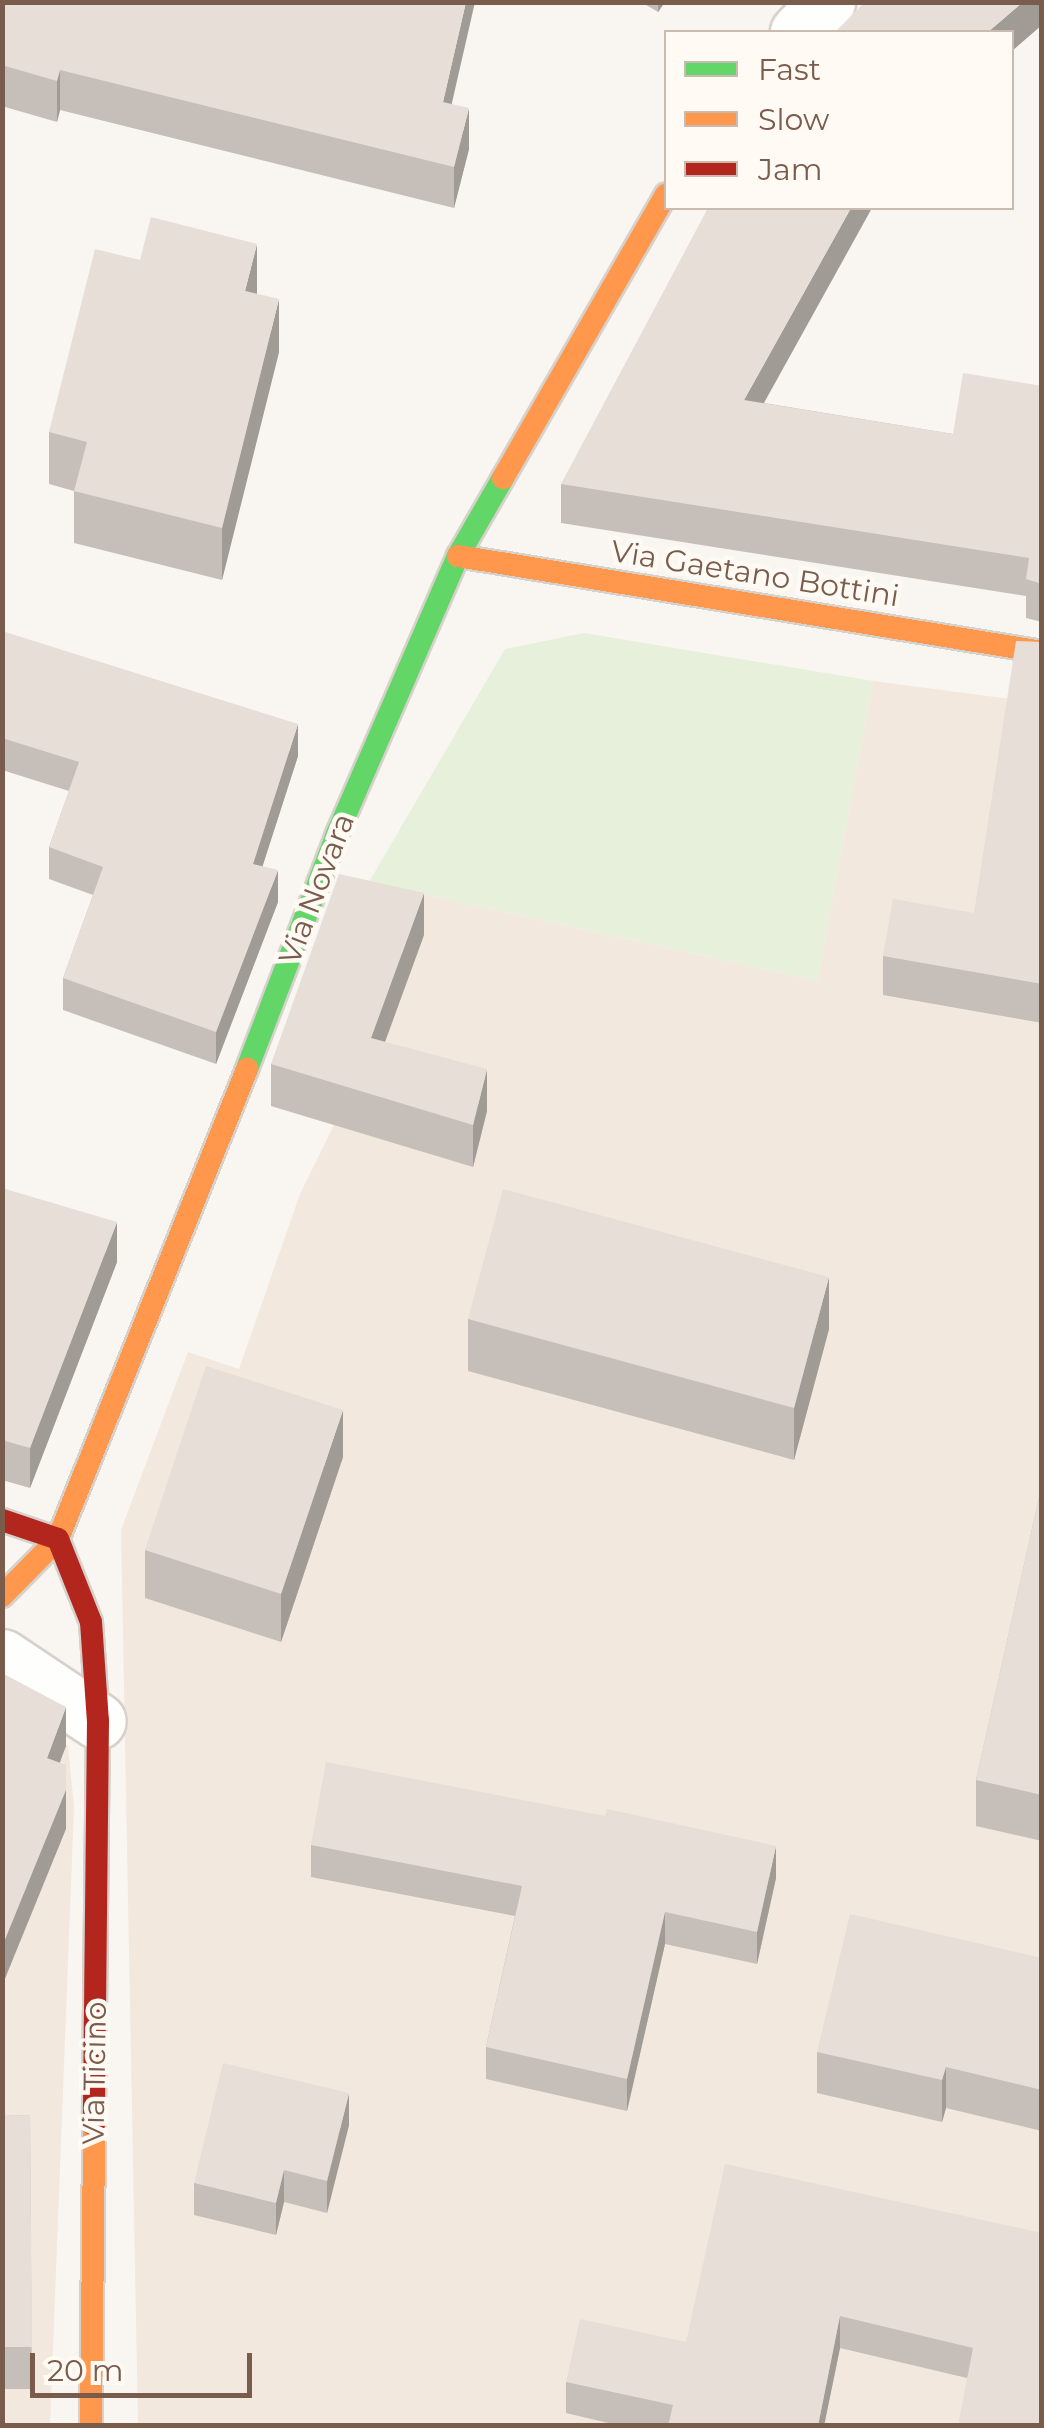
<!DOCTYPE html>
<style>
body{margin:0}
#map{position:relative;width:1044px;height:2428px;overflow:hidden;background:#f9f5f0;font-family:Montserrat,sans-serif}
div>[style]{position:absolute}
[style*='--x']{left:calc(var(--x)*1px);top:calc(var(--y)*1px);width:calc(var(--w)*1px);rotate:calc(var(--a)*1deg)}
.residential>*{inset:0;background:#f2e8de}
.green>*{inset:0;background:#e7f0db}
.roads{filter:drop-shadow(2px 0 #d7d1cb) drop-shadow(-2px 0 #d7d1cb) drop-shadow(0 2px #d7d1cb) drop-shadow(0 -2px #d7d1cb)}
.street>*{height:55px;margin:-27.5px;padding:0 27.5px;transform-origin:27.5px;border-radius:27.5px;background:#fefefd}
.fast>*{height:22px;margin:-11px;padding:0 11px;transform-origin:11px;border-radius:11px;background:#63d668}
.slow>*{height:22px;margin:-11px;padding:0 11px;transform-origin:11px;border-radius:11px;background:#ff974d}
.jam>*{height:22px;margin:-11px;padding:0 11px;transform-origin:11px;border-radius:11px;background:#b3261e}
.wall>*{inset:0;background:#c6bfb9}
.shaded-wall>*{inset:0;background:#a19b96}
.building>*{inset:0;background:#e6ded7}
span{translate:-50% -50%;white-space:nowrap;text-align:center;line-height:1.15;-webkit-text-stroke:9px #fffaf3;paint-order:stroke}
.street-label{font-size:30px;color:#7a5c4d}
.frame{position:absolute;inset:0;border:5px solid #7a5c4d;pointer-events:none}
.legend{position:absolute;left:664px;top:30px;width:350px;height:180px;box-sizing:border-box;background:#fffaf3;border:2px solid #cabbb1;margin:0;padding:12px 18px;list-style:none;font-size:30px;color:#7a5c4d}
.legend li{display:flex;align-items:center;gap:20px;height:50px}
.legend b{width:50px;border:2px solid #cabbb1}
.scale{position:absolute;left:30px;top:2353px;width:222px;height:45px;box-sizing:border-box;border:5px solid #7a5c4d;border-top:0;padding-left:12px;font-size:30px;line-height:35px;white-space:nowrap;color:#7a5c4d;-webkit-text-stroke:8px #fffaf3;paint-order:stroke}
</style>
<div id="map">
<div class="residential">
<div style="clip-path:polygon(873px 681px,1041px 703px,1041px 2425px,138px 2425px,121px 1530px,188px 1352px,239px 1369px,300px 1194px,334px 1125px,271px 1106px,369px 882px,817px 981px)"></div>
<div style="clip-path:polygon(2px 1712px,68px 1746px,74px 1807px,50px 2425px,3px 2425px)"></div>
</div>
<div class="green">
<div style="clip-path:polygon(584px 633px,873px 681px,817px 981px,369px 882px,505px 649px)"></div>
</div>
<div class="roads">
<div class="street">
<div style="--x:798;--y:32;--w:42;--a:-46"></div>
<div style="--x:2;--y:1657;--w:115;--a:33.7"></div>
</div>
<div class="fast">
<div style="--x:247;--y:1069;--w:252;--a:-69"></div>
<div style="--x:337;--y:834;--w:303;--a:-66.5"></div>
<div style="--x:458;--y:556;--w:90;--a:-60"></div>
</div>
<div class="slow">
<div style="--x:503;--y:478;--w:327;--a:-60.1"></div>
<div style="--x:458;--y:556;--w:592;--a:9.33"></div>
<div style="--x:2;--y:1596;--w:80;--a:-45.5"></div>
<div style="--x:58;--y:1539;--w:507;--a:-68.09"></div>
<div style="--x:91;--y:2426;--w:301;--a:-89.4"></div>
</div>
<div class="jam">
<div style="--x:2;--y:1520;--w:59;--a:18.7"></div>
<div style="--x:58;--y:1539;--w:89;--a:68.3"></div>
<div style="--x:91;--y:1622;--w:99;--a:86"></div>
<div style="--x:98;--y:1721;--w:404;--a:90.6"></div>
</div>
</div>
<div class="wall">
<div style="clip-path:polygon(2px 2px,452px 104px,469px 149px,454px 208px,60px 110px,57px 122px,5px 107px)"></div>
<div style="clip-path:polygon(641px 2px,665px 2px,658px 12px)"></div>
<div style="clip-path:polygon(257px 294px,279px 352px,222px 580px,74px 543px,74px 491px,49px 484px,49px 432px)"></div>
<div style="clip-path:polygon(1042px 386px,1042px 622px,1026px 618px,1026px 596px,561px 523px,561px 484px,764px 403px,953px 434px)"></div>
<div style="clip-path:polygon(2px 631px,298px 756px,262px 867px,278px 902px,216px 1064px,63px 1010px,63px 978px,93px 895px,49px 879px,49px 847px,69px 791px,2px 770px)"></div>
<div style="clip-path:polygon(1042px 642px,1042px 1023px,883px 995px,883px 956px,974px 913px)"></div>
<div style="clip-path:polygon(424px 935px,385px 1042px,487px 1111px,473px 1167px,271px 1106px,271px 1064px)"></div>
<div style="clip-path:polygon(2px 1188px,117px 1262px,30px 1488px,2px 1480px)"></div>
<div style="clip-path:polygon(468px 1319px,829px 1329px,794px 1460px,468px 1371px)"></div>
<div style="clip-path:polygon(343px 1457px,281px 1642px,145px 1598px,145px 1550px)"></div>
<div style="clip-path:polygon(1042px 1484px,1042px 1841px,976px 1826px,976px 1780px)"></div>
<div style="clip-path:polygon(311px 1845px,776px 1878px,757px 1964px,665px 1944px,627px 2111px,486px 2079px,486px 2047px,515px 1916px,311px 1877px)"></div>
<div style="clip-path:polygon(1042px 1958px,1042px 2131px,946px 2108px,942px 2122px,817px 2093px,817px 2052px)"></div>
<div style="clip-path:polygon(30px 2115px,32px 2389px,2px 2389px,2px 2116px)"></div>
<div style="clip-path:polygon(349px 2125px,327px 2213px,284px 2202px,276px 2235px,194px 2215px,194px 2183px)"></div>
<div style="clip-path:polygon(1042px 2233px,967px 2378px,840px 2348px,824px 2426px,621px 2426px,566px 2413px,566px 2382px,686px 2342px)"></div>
</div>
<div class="shaded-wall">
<div style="clip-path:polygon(466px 2px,475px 2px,443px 142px,443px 102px)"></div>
<div style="clip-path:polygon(658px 2px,665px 2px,658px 12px)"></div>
<div style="clip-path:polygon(1023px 2px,1042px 2px,1042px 25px,1012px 51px,1012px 32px,988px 32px)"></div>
<div style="clip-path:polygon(5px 66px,5px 107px,2px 116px,2px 75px)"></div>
<div style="clip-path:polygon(60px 70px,60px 110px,57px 122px,57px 81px)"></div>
<div style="clip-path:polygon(469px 108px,469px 149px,454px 208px,454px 167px)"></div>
<div style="clip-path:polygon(851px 208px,872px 208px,744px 439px,744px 400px)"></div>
<div style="clip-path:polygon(257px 244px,257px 296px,245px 291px)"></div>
<div style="clip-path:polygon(279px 299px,279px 352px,222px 580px,222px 528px)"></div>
<div style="clip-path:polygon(298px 724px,298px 756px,253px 896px,253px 864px)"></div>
<div style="clip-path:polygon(278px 870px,278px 902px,216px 1064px,216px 1032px)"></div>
<div style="clip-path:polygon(424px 893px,424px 935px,371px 1080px,371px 1038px)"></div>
<div style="clip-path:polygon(487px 1069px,487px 1111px,473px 1167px,473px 1125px)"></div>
<div style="clip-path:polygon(117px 1222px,117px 1262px,30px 1488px,30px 1448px)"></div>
<div style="clip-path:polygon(829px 1277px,829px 1329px,794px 1460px,794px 1408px)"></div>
<div style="clip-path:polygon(343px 1410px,343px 1457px,281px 1642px,281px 1594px)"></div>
<div style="clip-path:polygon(66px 1707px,66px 1746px,47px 1797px,47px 1758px)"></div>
<div style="clip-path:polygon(66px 1765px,66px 1829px,2px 1986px,2px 1947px)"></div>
<div style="clip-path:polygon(776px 1846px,776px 1878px,757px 1964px,757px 1932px)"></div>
<div style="clip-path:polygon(665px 1912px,665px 1944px,627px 2111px,627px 2079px)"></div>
<div style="clip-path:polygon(946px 2067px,946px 2108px,942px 2122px,942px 2080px)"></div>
<div style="clip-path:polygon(349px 2093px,349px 2125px,327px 2213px,327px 2181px)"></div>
<div style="clip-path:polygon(284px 2170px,284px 2202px,276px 2235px,276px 2203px)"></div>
<div style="clip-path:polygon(840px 2316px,840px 2348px,824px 2426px,818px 2426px)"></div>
</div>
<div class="building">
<div style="clip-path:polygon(2px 2px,466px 2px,443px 102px,469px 108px,454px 167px,60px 70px,57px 81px,5px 66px,2px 75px)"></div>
<div style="clip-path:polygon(865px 2px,1023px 2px,988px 32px,835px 32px)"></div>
<div style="clip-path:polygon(708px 208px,851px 208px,744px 400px,953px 434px,963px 373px,1042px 386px,1042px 584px,1026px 579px,1029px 558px,561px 484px)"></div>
<div style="clip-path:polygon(151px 217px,257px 244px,245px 291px,279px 299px,222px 528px,74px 491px,87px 442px,49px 432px,95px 249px,140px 260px)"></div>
<div style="clip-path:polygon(2px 631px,298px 724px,253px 864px,278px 870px,216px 1032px,63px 978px,103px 867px,49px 847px,79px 762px,2px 738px)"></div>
<div style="clip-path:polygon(1016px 641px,1042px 642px,1042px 984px,883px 956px,893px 899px,974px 913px)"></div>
<div style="clip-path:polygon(339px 874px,424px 893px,371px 1038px,487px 1069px,473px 1125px,271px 1064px)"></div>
<div style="clip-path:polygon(2px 1188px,117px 1222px,30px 1448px,2px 1440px)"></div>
<div style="clip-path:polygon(503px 1189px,829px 1277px,794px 1408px,468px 1319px)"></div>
<div style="clip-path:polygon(206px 1366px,343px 1410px,281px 1594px,145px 1550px)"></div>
<div style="clip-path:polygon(1042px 1484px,1042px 1795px,976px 1780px)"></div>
<div style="clip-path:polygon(2px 1673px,66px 1707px,47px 1758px,66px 1765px,66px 1790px,2px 1947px)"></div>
<div style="clip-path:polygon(326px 1762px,605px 1816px,607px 1809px,776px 1846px,757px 1932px,665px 1912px,627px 2079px,486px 2047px,522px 1886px,311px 1845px)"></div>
<div style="clip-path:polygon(850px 1914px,1042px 1958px,1042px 2090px,946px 2067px,942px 2080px,817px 2052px)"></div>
<div style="clip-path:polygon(223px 2063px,349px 2093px,327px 2181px,284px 2170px,276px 2203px,194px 2183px)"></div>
<div style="clip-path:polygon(30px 2115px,32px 2347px,2px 2347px,2px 2116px)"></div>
<div style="clip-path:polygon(725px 2164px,1042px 2233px,1042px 2426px,958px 2426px,973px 2348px,840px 2316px,818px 2426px,668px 2426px,673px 2405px,566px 2382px,580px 2319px,686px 2342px)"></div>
</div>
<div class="street-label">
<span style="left:755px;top:574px;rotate:9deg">Via Gaetano Bottini</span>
<span style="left:317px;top:889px;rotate:-69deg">Via Novara</span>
<span style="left:95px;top:2073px;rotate:-89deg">Via Ticino</span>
</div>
<div class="frame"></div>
<ul class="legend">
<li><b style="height:12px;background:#63d668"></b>Fast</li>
<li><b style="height:12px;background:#ff974d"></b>Slow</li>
<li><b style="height:12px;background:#b3261e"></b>Jam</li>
</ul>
<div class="scale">20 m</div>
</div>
